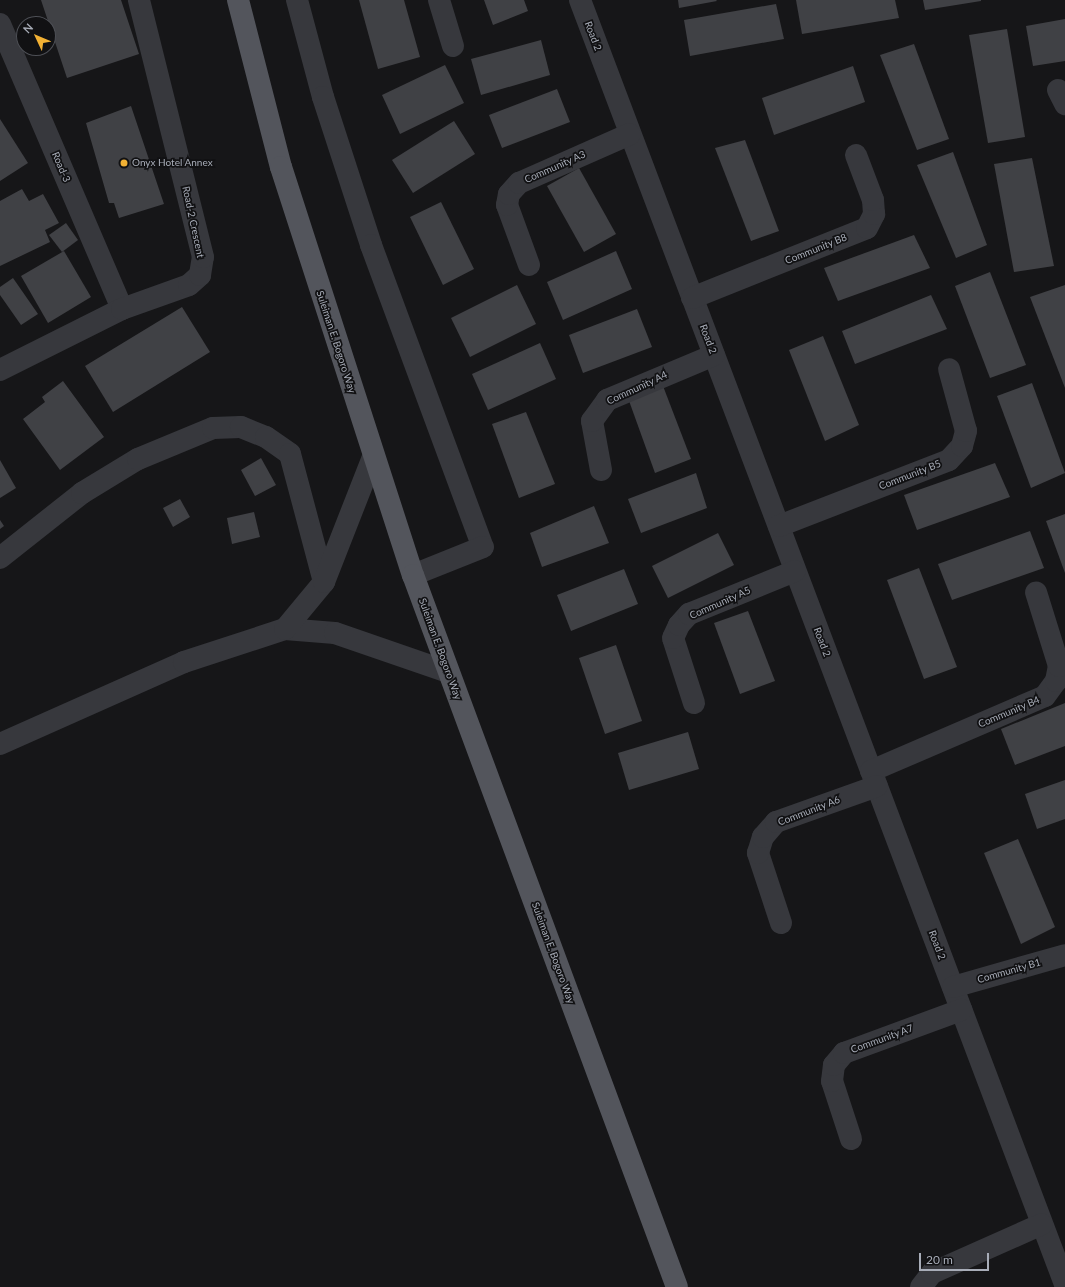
<!DOCTYPE html>
<style>
body{margin:0}
#map{position:relative;width:1065px;height:1287px;overflow:hidden;background:#161618;font-family:Lato,sans-serif}
div>[style]{position:absolute}
[style*='--x']{left:calc(var(--x)*1px);top:calc(var(--y)*1px);width:calc(var(--w)*1px);rotate:calc(var(--a)*1deg)}
.building>*{inset:0;background:#404145}
.minor>*{height:22px;margin:-11px;padding:0 11px;transform-origin:11px;border-radius:11px;background:#37383d}
.major>*{height:22px;margin:-11px;padding:0 11px;transform-origin:11px;border-radius:11px;background:#53555c}
.dots>*{width:11px;height:11px;translate:-50% -50%;box-sizing:border-box;border:2px solid #111113;border-radius:50%}
span{translate:-50% -50%;white-space:nowrap;text-align:center;line-height:1.15;-webkit-text-stroke:3.5px #111113;paint-order:stroke}
.street-label{font-size:10px;color:#a8adb8}
.poi-label{font-size:10px;color:#a8adb8}
.left{translate:0 -50%;text-align:left}
.north{position:absolute;left:16px;top:16px;width:40px;height:40px;box-sizing:border-box;background:#111113;border:1px solid #4d4f55;border-radius:50%;rotate:314deg;font-size:11px;font-weight:700;line-height:16px;text-align:center;color:#a8adb8}
.north::after{content:'';display:block;margin:auto;width:14px;height:18px;background:#f2b134;clip-path:polygon(50% 0,100% 100%,50% 72%,0 100%)}
.scale{position:absolute;left:919px;top:1253px;width:70px;height:18px;box-sizing:border-box;border:2px solid #a8adb8;border-top:0;padding-left:5px;font-size:12px;line-height:14px;white-space:nowrap;color:#a8adb8;-webkit-text-stroke:3px #111113;paint-order:stroke}
</style>
<div id="map">
<div class="building">
<div style="clip-path:polygon(41px 0,121px 0,139px 54px,67px 78px)"></div>
<div style="clip-path:polygon(359px 0,404px 0,420px 57px,378px 69px)"></div>
<div style="clip-path:polygon(484px 0,524px 0,528px 11px,493px 25px)"></div>
<div style="clip-path:polygon(678px 0,716px 0,717px 1px,679px 8px)"></div>
<div style="clip-path:polygon(796px 0,895px 0,899px 18px,802px 34px)"></div>
<div style="clip-path:polygon(923px 0,981px 0,981px 1px,925px 10px)"></div>
<div style="clip-path:polygon(776px 4px,784px 39px,690px 56px,684px 20px)"></div>
<div style="clip-path:polygon(1065px 19px,1065px 61px,1033px 66px,1026px 26px)"></div>
<div style="clip-path:polygon(1007px 29px,1025px 137px,988px 143px,969px 35px)"></div>
<div style="clip-path:polygon(541px 40px,550px 75px,481px 95px,471px 59px)"></div>
<div style="clip-path:polygon(914px 44px,949px 139px,917px 150px,880px 55px)"></div>
<div style="clip-path:polygon(445px 65px,464px 103px,400px 134px,382px 95px)"></div>
<div style="clip-path:polygon(853px 66px,865px 102px,774px 135px,762px 98px)"></div>
<div style="clip-path:polygon(557px 89px,570px 122px,502px 148px,489px 115px)"></div>
<div style="clip-path:polygon(131px 106px,164px 204px,119px 218px,114px 203px,109px 203px,86px 123px)"></div>
<div style="clip-path:polygon(0 119px,28px 163px,0 181px)"></div>
<div style="clip-path:polygon(454px 121px,475px 154px,413px 193px,392px 160px)"></div>
<div style="clip-path:polygon(745px 140px,779px 231px,751px 241px,715px 148px)"></div>
<div style="clip-path:polygon(953px 152px,987px 245px,956px 258px,917px 165px)"></div>
<div style="clip-path:polygon(1032px 158px,1054px 266px,1014px 272px,994px 164px)"></div>
<div style="clip-path:polygon(579px 168px,616px 234px,584px 252px,547px 186px)"></div>
<div style="clip-path:polygon(22px 189px,29px 201px,43px 194px,59px 223px,45px 230px,50px 242px,0 266px,0 201px)"></div>
<div style="clip-path:polygon(441px 202px,474px 269px,443px 285px,410px 217px)"></div>
<div style="clip-path:polygon(66px 223px,78px 240px,62px 252px,49px 235px)"></div>
<div style="clip-path:polygon(914px 235px,930px 268px,838px 301px,824px 268px)"></div>
<div style="clip-path:polygon(64px 251px,91px 297px,48px 323px,21px 276px)"></div>
<div style="clip-path:polygon(616px 251px,632px 289px,563px 320px,547px 282px)"></div>
<div style="clip-path:polygon(990px 272px,1026px 365px,990px 378px,955px 286px)"></div>
<div style="clip-path:polygon(13px 278px,38px 314px,21px 325px,0 295px,0 287px)"></div>
<div style="clip-path:polygon(517px 285px,536px 324px,470px 357px,451px 318px)"></div>
<div style="clip-path:polygon(1065px 285px,1065px 388px,1030px 297px)"></div>
<div style="clip-path:polygon(931px 295px,947px 329px,855px 364px,842px 331px)"></div>
<div style="clip-path:polygon(182px 307px,210px 352px,113px 412px,85px 366px)"></div>
<div style="clip-path:polygon(637px 309px,652px 347px,583px 373px,569px 335px)"></div>
<div style="clip-path:polygon(823px 336px,859px 425px,825px 441px,789px 350px)"></div>
<div style="clip-path:polygon(540px 343px,556px 379px,488px 410px,472px 374px)"></div>
<div style="clip-path:polygon(63px 381px,104px 437px,60px 470px,23px 419px,45px 402px,42px 397px)"></div>
<div style="clip-path:polygon(1032px 383px,1065px 473px,1031px 488px,997px 396px)"></div>
<div style="clip-path:polygon(663px 386px,691px 459px,655px 473px,628px 398px)"></div>
<div style="clip-path:polygon(526px 412px,555px 484px,519px 498px,492px 424px)"></div>
<div style="clip-path:polygon(261px 458px,276px 485px,255px 496px,241px 470px)"></div>
<div style="clip-path:polygon(0 460px,16px 488px,0 498px)"></div>
<div style="clip-path:polygon(995px 463px,1010px 497px,917px 530px,904px 495px)"></div>
<div style="clip-path:polygon(696px 473px,707px 508px,641px 533px,628px 499px)"></div>
<div style="clip-path:polygon(180px 499px,190px 517px,173px 527px,163px 508px)"></div>
<div style="clip-path:polygon(594px 506px,609px 543px,542px 567px,530px 533px)"></div>
<div style="clip-path:polygon(254px 512px,260px 537px,232px 544px,227px 518px)"></div>
<div style="clip-path:polygon(1065px 514px,1065px 573px,1046px 521px)"></div>
<div style="clip-path:polygon(0 520px,4px 526px,0 529px)"></div>
<div style="clip-path:polygon(1030px 531px,1044px 568px,952px 600px,938px 564px)"></div>
<div style="clip-path:polygon(718px 533px,734px 565px,668px 598px,652px 566px)"></div>
<div style="clip-path:polygon(919px 568px,957px 667px,924px 679px,887px 580px)"></div>
<div style="clip-path:polygon(624px 569px,638px 604px,571px 631px,557px 595px)"></div>
<div style="clip-path:polygon(748px 611px,775px 681px,740px 694px,714px 623px)"></div>
<div style="clip-path:polygon(616px 645px,642px 721px,605px 734px,579px 658px)"></div>
<div style="clip-path:polygon(1065px 703px,1065px 746px,1015px 765px,1001px 729px)"></div>
<div style="clip-path:polygon(688px 732px,699px 769px,629px 790px,618px 753px)"></div>
<div style="clip-path:polygon(1065px 780px,1065px 819px,1037px 829px,1025px 794px)"></div>
<div style="clip-path:polygon(1018px 839px,1055px 927px,1021px 944px,984px 853px)"></div>
</div>
<div class="minor">
<div style="--x:297;--y:0;--w:100;--a:75"></div>
<div style="--x:323;--y:97;--w:156;--a:72"></div>
<div style="--x:371;--y:245;--w:322;--a:69.7"></div>
<div style="--x:483;--y:547;--w:75;--a:158.2"></div>
<div style="--x:439;--y:0;--w:48;--a:73.1"></div>
<div style="--x:580;--y:0;--w:1373;--a:69.31"></div>
<div style="--x:0;--y:24;--w:310;--a:66.8"></div>
<div style="--x:1058;--y:90;--w:16;--a:63"></div>
<div style="--x:529;--y:265;--w:64;--a:-110.1"></div>
<div style="--x:507;--y:205;--w:11;--a:-80"></div>
<div style="--x:509;--y:194;--w:15;--a:-48"></div>
<div style="--x:519;--y:183;--w:121;--a:-23.8"></div>
<div style="--x:692;--y:298;--w:188;--a:-21.8"></div>
<div style="--x:867;--y:228;--w:16;--a:-63"></div>
<div style="--x:874;--y:214;--w:14;--a:-94"></div>
<div style="--x:873;--y:200;--w:48;--a:-110.7"></div>
<div style="--x:0;--y:370;--w:136;--a:-26.6"></div>
<div style="--x:122;--y:309;--w:71;--a:-19.7"></div>
<div style="--x:189;--y:285;--w:15;--a:-42"></div>
<div style="--x:200;--y:275;--w:18;--a:-81"></div>
<div style="--x:203;--y:257;--w:265;--a:-104"></div>
<div style="--x:601;--y:470;--w:50;--a:-100.4"></div>
<div style="--x:592;--y:421;--w:26;--a:-54"></div>
<div style="--x:607;--y:400;--w:116;--a:-22.8"></div>
<div style="--x:779;--y:526;--w:182;--a:-21.2"></div>
<div style="--x:949;--y:460;--w:19;--a:-47"></div>
<div style="--x:962;--y:446;--w:16;--a:-75"></div>
<div style="--x:966;--y:431;--w:64;--a:-105.3"></div>
<div style="--x:0;--y:558;--w:105;--a:-38.4"></div>
<div style="--x:82;--y:493;--w:66;--a:-31.3"></div>
<div style="--x:138;--y:459;--w:81;--a:-22.5"></div>
<div style="--x:213;--y:428;--w:28;--a:-2"></div>
<div style="--x:241;--y:427;--w:27;--a:22"></div>
<div style="--x:266;--y:437;--w:29;--a:35"></div>
<div style="--x:290;--y:454;--w:132;--a:75.1"></div>
<div style="--x:285;--y:629;--w:50;--a:4.6"></div>
<div style="--x:335;--y:633;--w:120;--a:19"></div>
<div style="--x:694;--y:703;--w:68;--a:-107.9"></div>
<div style="--x:673;--y:638;--w:14;--a:-65"></div>
<div style="--x:679;--y:625;--w:15;--a:-48"></div>
<div style="--x:689;--y:614;--w:114;--a:-22.1"></div>
<div style="--x:0;--y:744;--w:201;--a:-24"></div>
<div style="--x:184;--y:662;--w:106;--a:-18.1"></div>
<div style="--x:285;--y:629;--w:61;--a:-50.3"></div>
<div style="--x:324;--y:582;--w:134;--a:-68.6"></div>
<div style="--x:871;--y:771;--w:189;--a:-23.3"></div>
<div style="--x:1045;--y:696;--w:19;--a:-54"></div>
<div style="--x:1056;--y:681;--w:15;--a:-79"></div>
<div style="--x:1059;--y:666;--w:77;--a:-107.3"></div>
<div style="--x:781;--y:923;--w:74;--a:-108.2"></div>
<div style="--x:758;--y:853;--w:17;--a:-73"></div>
<div style="--x:763;--y:837;--w:20;--a:-49"></div>
<div style="--x:776;--y:822;--w:107;--a:-19.6"></div>
<div style="--x:953;--y:987;--w:116;--a:-15.9"></div>
<div style="--x:851;--y:1139;--w:61;--a:-108.1"></div>
<div style="--x:832;--y:1081;--w:16;--a:-83"></div>
<div style="--x:834;--y:1065;--w:16;--a:-50"></div>
<div style="--x:844;--y:1053;--w:125;--a:-20.2"></div>
<div style="--x:921;--y:1287;--w:18;--a:-52"></div>
<div style="--x:932;--y:1273;--w:120;--a:-24"></div>
</div>
<div class="major">
<div style="--x:238;--y:0;--w:172;--a:75.6"></div>
<div style="--x:281;--y:167;--w:429;--a:72.1"></div>
<div style="--x:413;--y:575;--w:759;--a:69.66"></div>
</div>
<div class="dots">
<div style="left:124px;top:163px;background:#f2b134"></div>
</div>
<div class="street-label">
<span style="left:593px;top:36px;rotate:69deg">Road 2</span>
<span style="left:61px;top:167px;rotate:67deg">Road-3</span>
<span style="left:555px;top:167px;rotate:-24deg">Community A3</span>
<span style="left:193px;top:222px;rotate:78deg">Road-2 Crescent</span>
<span style="left:816px;top:249px;rotate:-22deg">Community B8</span>
<span style="left:708px;top:339px;rotate:69deg">Road 2</span>
<span style="left:336px;top:342px;rotate:72deg">Suleiman E. Bogoro Way</span>
<span style="left:637px;top:388px;rotate:-25deg">Community A4</span>
<span style="left:910px;top:475px;rotate:-21deg">Community B5</span>
<span style="left:720px;top:603px;rotate:-24deg">Community A5</span>
<span style="left:822px;top:642px;rotate:69deg">Road 2</span>
<span style="left:440px;top:649px;rotate:70deg">Suleiman E. Bogoro Way</span>
<span style="left:1009px;top:712px;rotate:-23deg">Community B4</span>
<span style="left:809px;top:811px;rotate:-21deg">Community A6</span>
<span style="left:937px;top:945px;rotate:69deg">Road 2</span>
<span style="left:553px;top:953px;rotate:70deg">Suleiman E. Bogoro Way</span>
<span style="left:1009px;top:971px;rotate:-16deg">Community B1</span>
<span style="left:882px;top:1039px;rotate:-20deg">Community A7</span>
</div>
<div class="poi-label">
<span class="left" style="left:132px;top:163px">Onyx Hotel Annex</span>
</div>
<div class="north">N</div>
<div class="scale">20 m</div>
</div>
